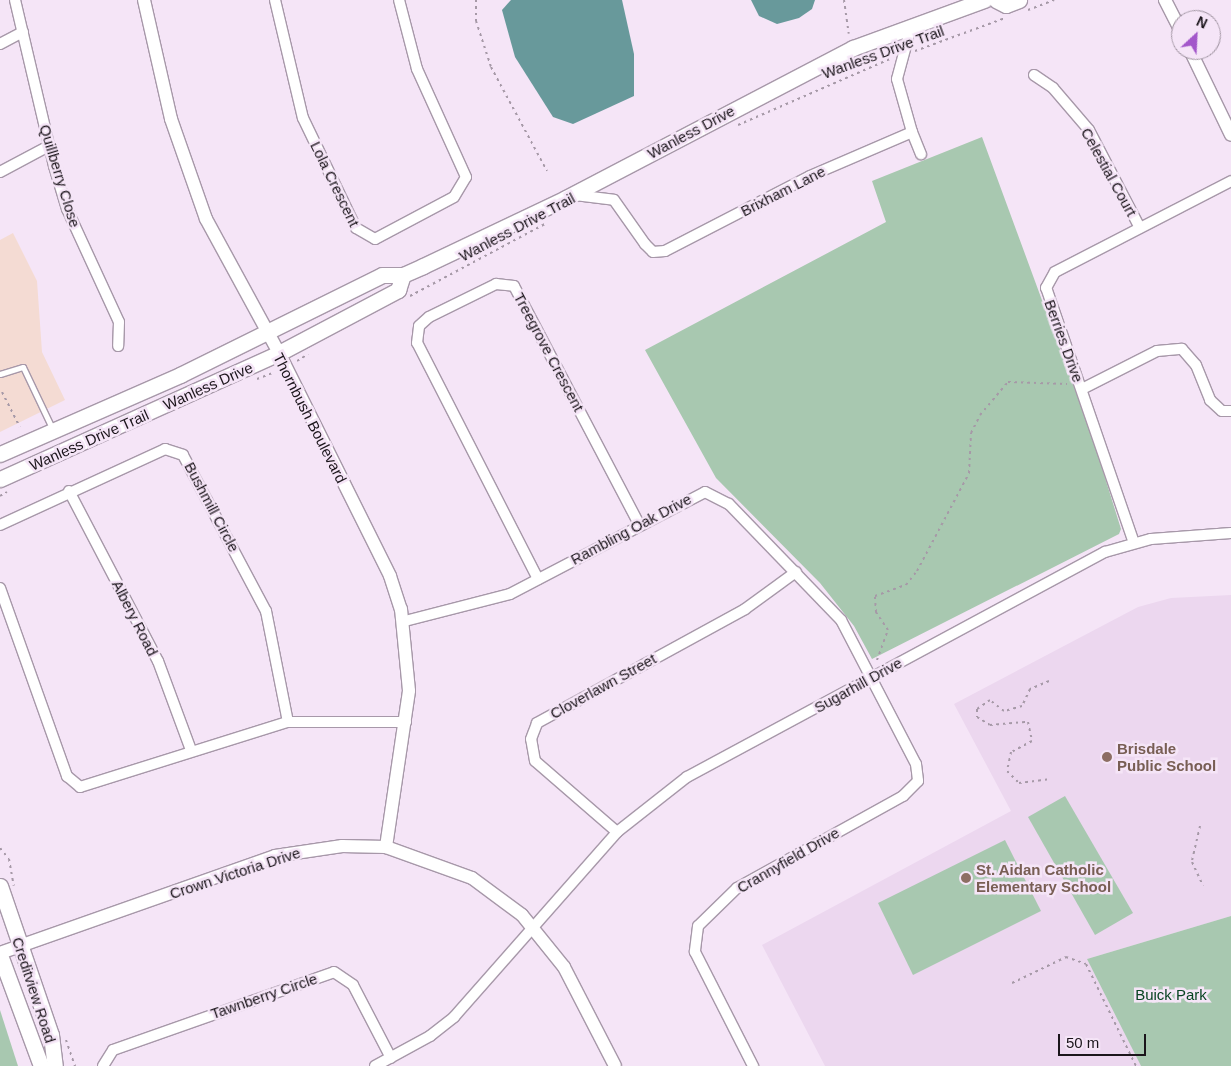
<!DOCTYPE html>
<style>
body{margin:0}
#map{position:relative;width:1231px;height:1066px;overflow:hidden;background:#f5e5f7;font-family:Arial,sans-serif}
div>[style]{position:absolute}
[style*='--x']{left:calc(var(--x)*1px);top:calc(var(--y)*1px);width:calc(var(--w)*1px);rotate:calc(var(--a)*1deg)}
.commercial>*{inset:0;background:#f4dbd3}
.built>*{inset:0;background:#ecd7ef}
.green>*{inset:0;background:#a8c8b0}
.water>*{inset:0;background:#68999b}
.path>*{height:2px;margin-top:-1px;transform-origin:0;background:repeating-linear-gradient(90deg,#a699a7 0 2.5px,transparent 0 6.5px)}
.roads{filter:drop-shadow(1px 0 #a798a9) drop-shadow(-1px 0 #a798a9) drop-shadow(0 1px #a798a9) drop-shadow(0 -1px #a798a9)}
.service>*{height:5px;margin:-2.5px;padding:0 2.5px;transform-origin:2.5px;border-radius:2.5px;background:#fff}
.minor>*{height:10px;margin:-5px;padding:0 5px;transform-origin:5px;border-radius:5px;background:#fff}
.tertiary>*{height:12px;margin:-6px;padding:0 6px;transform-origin:6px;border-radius:6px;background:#fff}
.secondary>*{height:15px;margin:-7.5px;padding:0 7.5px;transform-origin:7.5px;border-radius:7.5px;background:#fff}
.dots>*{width:14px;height:14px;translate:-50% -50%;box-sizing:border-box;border:2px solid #f5e5f7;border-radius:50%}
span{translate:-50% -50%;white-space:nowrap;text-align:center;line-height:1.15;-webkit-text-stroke:5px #f5e5f7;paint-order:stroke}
.street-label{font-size:15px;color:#1b151b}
.education-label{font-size:15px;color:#785e54;font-weight:700}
.left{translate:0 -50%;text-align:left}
.park-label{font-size:15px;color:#074321}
.north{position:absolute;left:1171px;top:10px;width:50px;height:50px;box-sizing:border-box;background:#f5e5f7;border:1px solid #9e929f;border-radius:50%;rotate:25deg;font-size:14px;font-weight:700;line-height:20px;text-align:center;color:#1b151b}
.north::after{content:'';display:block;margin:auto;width:18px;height:22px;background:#a357ca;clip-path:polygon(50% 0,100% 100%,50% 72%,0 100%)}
.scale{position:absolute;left:1058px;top:1034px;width:88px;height:22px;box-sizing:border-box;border:2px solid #1b151b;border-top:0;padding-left:6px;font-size:15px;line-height:18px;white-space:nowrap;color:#1b151b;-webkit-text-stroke:4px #f5e5f7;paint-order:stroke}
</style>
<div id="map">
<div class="commercial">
<div style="clip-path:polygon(13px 233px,37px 281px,42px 352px,65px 400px,0 432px,0 240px)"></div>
</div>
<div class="built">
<div style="clip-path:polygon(1231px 595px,1231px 916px,1087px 959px,1141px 1066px,825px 1066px,762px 945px,1011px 811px,954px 704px,1138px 607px,1171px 598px)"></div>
</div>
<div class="green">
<div style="clip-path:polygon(982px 137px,1093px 439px,1121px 529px,1119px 534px,872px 659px,854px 626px,820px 583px,716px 478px,645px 350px,886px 222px,872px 181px)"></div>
<div style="clip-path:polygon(1065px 796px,1133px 913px,1095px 935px,1028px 817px)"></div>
<div style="clip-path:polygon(1005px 840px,1041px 911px,913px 975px,878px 903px)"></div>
<div style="clip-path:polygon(1231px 916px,1231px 1066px,1141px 1066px,1087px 959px)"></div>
<div style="clip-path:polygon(0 1010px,18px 1066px,0 1066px)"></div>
</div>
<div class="water">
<div style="clip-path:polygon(511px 0,622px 0,634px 54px,634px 96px,573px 124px,553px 117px,515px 57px,502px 10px)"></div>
<div style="clip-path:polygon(751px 0,815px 0,812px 9px,799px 18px,777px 24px,759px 16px)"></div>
</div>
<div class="path">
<div style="--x:476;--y:0;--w:21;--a:90"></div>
<div style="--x:476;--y:21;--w:48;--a:71.9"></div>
<div style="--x:491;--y:67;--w:118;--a:61.7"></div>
<div style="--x:844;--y:0;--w:34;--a:82"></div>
<div style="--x:1028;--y:10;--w:28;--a:-21"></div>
<div style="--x:915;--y:51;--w:96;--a:-20.1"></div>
<div style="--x:738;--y:125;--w:168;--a:-23.5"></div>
<div style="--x:410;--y:296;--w:155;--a:-28.1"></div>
<div style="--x:297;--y:361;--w:13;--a:-32"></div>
<div style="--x:257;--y:379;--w:19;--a:-21"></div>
<div style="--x:2;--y:392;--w:39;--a:63"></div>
<div style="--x:0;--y:496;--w:8;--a:-30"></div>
<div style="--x:877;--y:660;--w:32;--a:-70"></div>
<div style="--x:888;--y:630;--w:22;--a:-124"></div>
<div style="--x:876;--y:612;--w:16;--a:-94"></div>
<div style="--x:875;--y:596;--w:33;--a:-20"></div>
<div style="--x:906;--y:585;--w:18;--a:-52"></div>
<div style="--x:917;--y:571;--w:111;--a:-62"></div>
<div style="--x:969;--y:473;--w:40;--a:-87.1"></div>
<div style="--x:971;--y:433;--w:20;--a:-63"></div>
<div style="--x:980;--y:415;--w:43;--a:-49.7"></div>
<div style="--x:1008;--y:382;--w:59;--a:1.9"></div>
<div style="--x:1049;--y:681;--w:21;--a:157"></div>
<div style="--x:1030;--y:689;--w:19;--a:115"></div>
<div style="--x:1022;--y:706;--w:19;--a:164"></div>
<div style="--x:1004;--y:711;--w:18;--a:-142"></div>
<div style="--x:990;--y:700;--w:16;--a:145"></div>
<div style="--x:977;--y:709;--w:8;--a:90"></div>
<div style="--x:977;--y:717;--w:15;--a:32"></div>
<div style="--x:990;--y:725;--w:38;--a:-5"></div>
<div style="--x:1028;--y:722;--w:19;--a:78"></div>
<div style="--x:1032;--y:741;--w:24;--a:152"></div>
<div style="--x:1011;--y:752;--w:19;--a:102"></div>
<div style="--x:1007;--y:771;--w:17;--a:45"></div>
<div style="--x:1019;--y:783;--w:32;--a:-7"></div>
<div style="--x:1200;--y:826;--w:37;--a:103"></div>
<div style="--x:1192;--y:862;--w:26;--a:65"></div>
<div style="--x:0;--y:848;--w:14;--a:51"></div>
<div style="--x:9;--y:859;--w:27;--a:80"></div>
<div style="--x:1012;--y:983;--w:60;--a:-25.7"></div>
<div style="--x:1066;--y:957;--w:21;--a:19"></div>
<div style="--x:1086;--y:964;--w:114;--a:63.9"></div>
<div style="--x:66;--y:1040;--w:28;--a:71"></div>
</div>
<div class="roads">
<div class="service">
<div style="--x:0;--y:374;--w:24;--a:-17"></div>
<div style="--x:23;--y:367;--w:68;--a:64.6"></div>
</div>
<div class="minor">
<div style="--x:15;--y:0;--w:171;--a:76.8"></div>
<div style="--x:54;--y:166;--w:45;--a:73.2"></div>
<div style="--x:67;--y:209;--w:124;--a:65.3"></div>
<div style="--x:119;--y:322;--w:24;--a:92"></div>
<div style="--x:275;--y:0;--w:121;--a:76.7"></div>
<div style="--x:303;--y:118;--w:122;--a:64.3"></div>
<div style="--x:356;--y:228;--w:22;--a:30"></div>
<div style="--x:375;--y:239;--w:89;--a:-28"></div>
<div style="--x:454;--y:197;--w:23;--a:-59"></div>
<div style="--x:466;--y:177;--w:119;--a:-114.4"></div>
<div style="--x:417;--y:69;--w:71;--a:-104.6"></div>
<div style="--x:0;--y:44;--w:26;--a:-28"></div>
<div style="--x:1034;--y:75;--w:23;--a:34"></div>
<div style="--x:1053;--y:88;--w:55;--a:49.4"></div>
<div style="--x:1089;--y:130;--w:110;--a:62.5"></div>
<div style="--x:912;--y:132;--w:24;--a:68"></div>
<div style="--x:0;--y:172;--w:55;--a:-28"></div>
<div style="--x:575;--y:195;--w:39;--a:7"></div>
<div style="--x:614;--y:200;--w:54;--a:54.8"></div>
<div style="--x:645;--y:244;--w:11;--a:45"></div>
<div style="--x:653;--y:252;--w:12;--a:-5"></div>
<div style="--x:665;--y:251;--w:163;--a:-27.3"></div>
<div style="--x:810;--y:176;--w:111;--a:-23.3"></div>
<div style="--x:912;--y:132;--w:55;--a:-105.8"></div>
<div style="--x:897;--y:79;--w:54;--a:-74.9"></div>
<div style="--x:1082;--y:389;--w:84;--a:-26.9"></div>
<div style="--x:1157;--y:351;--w:25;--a:-5"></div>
<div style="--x:1182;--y:349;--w:21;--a:49"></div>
<div style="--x:1196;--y:365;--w:38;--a:68"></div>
<div style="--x:1210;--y:400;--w:16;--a:43"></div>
<div style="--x:1222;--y:411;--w:9;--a:0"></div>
<div style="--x:69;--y:491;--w:192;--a:62.4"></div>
<div style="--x:158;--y:661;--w:95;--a:69.7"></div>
<div style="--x:0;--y:525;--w:182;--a:-24.7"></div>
<div style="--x:165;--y:449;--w:19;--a:18"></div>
<div style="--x:183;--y:455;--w:177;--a:62"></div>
<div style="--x:266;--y:611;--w:113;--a:78.8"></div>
<div style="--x:1134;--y:543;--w:270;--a:-109"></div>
<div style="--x:1046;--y:288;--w:18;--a:-61"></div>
<div style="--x:1055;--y:272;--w:198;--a:-27.3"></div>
<div style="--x:538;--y:579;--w:265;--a:-117.1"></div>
<div style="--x:417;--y:343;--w:17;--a:-83"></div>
<div style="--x:419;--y:326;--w:13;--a:-42"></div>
<div style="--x:429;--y:317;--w:75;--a:-26.2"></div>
<div style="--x:496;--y:284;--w:18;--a:6"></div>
<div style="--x:514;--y:286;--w:269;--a:62.3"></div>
<div style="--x:0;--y:588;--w:200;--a:70.4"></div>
<div style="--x:67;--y:776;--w:17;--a:40"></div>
<div style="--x:80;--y:787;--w:218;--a:-17.4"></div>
<div style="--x:288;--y:722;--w:118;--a:0"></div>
<div style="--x:405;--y:621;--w:108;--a:-14.4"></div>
<div style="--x:510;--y:594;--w:220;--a:-27.6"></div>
<div style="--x:705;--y:492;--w:27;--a:27"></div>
<div style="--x:729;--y:504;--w:161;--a:46"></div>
<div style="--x:841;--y:620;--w:162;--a:62.5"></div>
<div style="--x:916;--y:764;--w:17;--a:83"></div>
<div style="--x:918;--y:781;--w:21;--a:135"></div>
<div style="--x:903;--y:796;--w:190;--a:151"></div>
<div style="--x:737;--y:888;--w:54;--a:135.7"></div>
<div style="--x:698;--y:926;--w:26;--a:97"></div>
<div style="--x:695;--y:952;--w:128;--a:63"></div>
<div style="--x:617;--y:832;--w:108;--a:-139.1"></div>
<div style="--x:535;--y:761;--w:22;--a:-100"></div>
<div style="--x:531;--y:739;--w:17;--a:-69"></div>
<div style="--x:537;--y:723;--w:237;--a:-28.7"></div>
<div style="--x:745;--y:609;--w:63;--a:-36"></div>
<div style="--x:103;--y:1066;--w:19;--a:-58"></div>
<div style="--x:113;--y:1050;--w:234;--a:-19.4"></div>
<div style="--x:334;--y:972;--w:23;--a:34"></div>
<div style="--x:353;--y:985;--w:82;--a:62.5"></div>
<div style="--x:375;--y:1066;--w:63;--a:-28.6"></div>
<div style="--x:430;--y:1036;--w:31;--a:-38"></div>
<div style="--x:454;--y:1017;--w:247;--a:-48.6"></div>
<div style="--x:617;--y:832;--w:89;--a:-38.2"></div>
<div style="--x:687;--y:777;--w:475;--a:-28.3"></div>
<div style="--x:1105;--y:552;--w:48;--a:-15.8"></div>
<div style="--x:1151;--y:539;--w:80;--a:-4.3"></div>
</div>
<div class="tertiary">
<div style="--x:144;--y:0;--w:122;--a:77.2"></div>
<div style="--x:171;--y:119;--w:106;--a:70.7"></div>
<div style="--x:206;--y:219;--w:153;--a:61.4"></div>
<div style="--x:279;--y:353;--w:249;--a:63.5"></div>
<div style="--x:390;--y:576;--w:35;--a:72"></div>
<div style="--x:401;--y:609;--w:82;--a:84.4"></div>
<div style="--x:409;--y:691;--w:158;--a:98.4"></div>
<div style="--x:1165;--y:0;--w:36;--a:63"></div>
<div style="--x:1190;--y:50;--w:94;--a:64.2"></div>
<div style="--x:0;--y:953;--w:292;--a:-19.4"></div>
<div style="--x:275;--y:856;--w:68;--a:-8.5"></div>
<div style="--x:342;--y:846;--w:44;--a:1.3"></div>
<div style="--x:386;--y:847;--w:91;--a:19.8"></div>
<div style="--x:472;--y:878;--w:62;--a:36.5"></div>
<div style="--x:522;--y:915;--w:67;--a:51.1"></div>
<div style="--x:564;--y:967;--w:111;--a:62.7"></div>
</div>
<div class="secondary">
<div style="--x:996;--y:0;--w:11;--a:27"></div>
<div style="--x:1006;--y:5;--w:14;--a:-21"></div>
<div style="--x:0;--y:454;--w:197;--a:-23.7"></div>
<div style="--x:180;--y:375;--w:225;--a:-26.3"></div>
<div style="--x:382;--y:275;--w:21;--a:0"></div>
<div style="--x:403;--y:275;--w:22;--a:-24"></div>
<div style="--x:423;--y:266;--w:158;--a:-25.4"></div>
<div style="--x:566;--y:198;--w:324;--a:-27.6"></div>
<div style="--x:853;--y:48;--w:140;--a:-20.1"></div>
<div style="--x:0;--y:479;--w:306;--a:-24.3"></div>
<div style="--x:279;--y:353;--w:135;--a:-27.9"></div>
<div style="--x:398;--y:290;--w:16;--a:-72"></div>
<div style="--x:0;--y:886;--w:157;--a:71.1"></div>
<div style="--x:51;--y:1035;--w:31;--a:83"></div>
<div style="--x:0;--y:955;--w:118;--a:69.7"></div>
</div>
</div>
<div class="dots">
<div style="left:1107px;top:757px;background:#8d6e63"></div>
<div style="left:966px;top:878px;background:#8d6e63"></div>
</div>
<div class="street-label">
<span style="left:883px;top:52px;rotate:-20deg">Wanless Drive Trail</span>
<span style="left:691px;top:132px;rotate:-28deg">Wanless Drive</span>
<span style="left:1109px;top:172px;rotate:61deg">Celestial Court</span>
<span style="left:60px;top:176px;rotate:73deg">Quillberry Close</span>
<span style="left:335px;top:184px;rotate:64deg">Lola Crescent</span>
<span style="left:783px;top:191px;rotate:-27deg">Brixham Lane</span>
<span style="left:517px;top:227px;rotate:-28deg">Wanless Drive Trail</span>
<span style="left:1064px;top:341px;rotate:70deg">Berries Drive</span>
<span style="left:549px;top:352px;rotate:62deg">Treegrove Crescent</span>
<span style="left:208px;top:386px;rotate:-24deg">Wanless Drive</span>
<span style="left:310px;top:418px;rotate:63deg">Thornbush Boulevard</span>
<span style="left:89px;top:440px;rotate:-24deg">Wanless Drive Trail</span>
<span style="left:212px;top:507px;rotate:62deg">Bushmill Circle</span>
<span style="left:631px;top:529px;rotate:-28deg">Rambling Oak Drive</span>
<span style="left:135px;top:618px;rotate:63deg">Albery Road</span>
<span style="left:858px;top:685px;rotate:-29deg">Sugarhill Drive</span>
<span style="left:603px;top:686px;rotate:-29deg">Cloverlawn Street</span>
<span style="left:788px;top:860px;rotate:-30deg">Crannyfield Drive</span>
<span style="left:235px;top:873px;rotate:-18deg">Crown Victoria Drive</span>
<span style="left:34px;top:990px;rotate:72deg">Creditview Road</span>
<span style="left:264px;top:996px;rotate:-19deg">Tawnberry Circle</span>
</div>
<div class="education-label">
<span class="left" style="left:1117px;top:757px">Brisdale<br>Public School</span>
<span class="left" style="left:976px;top:878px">St. Aidan Catholic<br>Elementary School</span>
</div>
<div class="park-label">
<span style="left:1171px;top:995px">Buick Park</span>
</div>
<div class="north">N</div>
<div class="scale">50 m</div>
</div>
